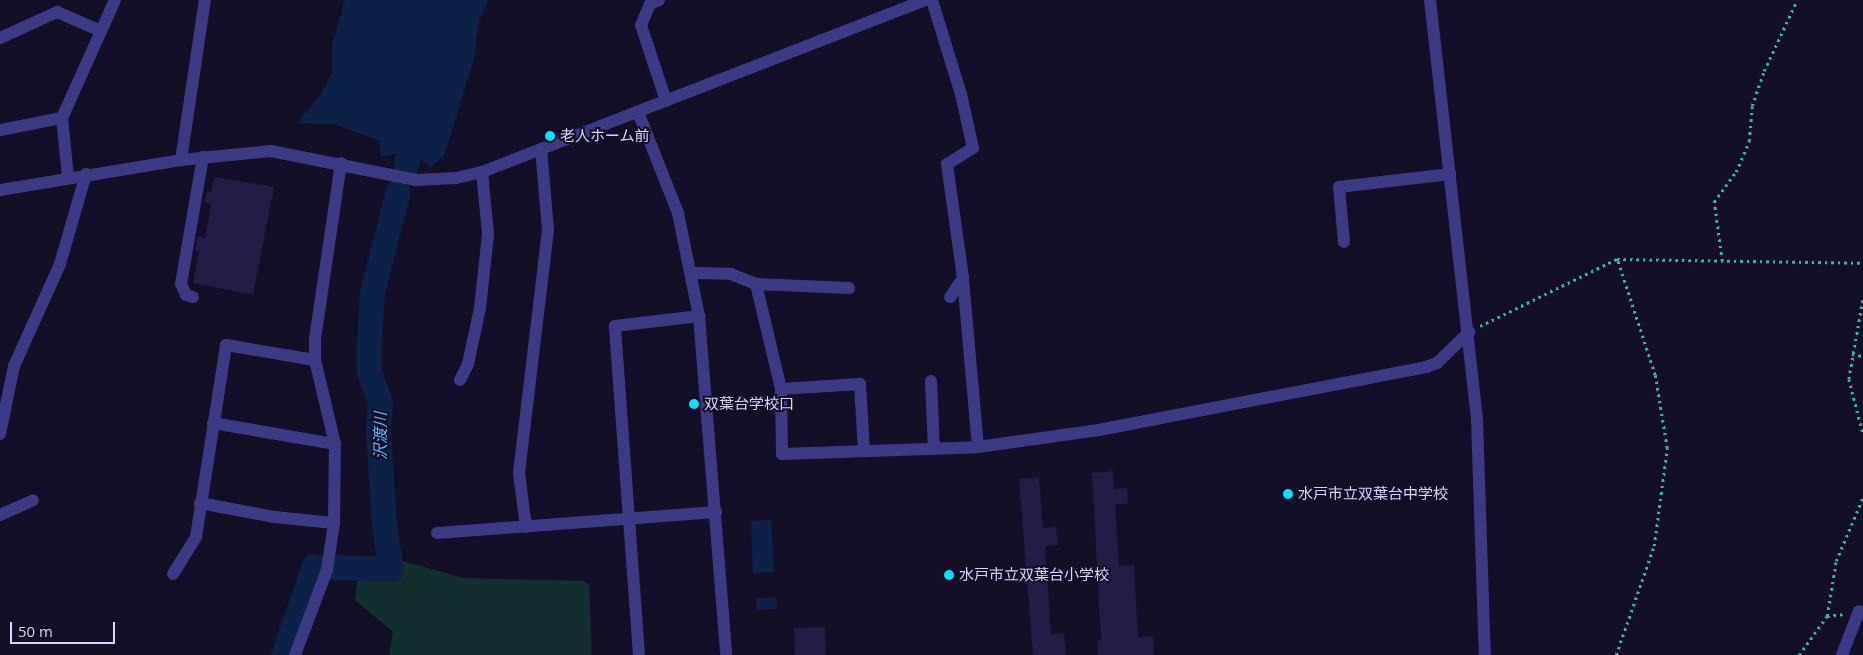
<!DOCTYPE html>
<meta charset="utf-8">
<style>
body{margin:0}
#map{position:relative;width:1863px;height:655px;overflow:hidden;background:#130f26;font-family:"Open Sans","Noto Sans JP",sans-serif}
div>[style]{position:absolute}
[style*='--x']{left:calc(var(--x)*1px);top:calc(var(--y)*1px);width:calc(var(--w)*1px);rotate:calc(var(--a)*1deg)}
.green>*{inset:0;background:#12302f}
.water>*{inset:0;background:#0c2248}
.river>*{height:25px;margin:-12.5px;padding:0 12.5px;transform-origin:12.5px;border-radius:12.5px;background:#0c2248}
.building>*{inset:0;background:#241b47}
.path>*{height:2.5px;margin-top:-1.25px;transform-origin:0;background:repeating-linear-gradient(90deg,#2fb8b0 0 2.5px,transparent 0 6.5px)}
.minor>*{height:12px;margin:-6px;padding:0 6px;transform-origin:6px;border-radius:6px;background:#3d3a85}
.dots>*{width:14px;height:14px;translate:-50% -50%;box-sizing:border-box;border:2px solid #130f26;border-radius:50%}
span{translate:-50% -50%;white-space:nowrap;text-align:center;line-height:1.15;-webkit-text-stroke:4px #130f26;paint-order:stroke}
.poi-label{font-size:15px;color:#d9d4ff}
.left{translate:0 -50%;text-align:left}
.water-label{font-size:16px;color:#62b6ff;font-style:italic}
.scale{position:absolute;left:10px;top:622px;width:105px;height:22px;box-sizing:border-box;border:2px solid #d9d4ff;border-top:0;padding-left:6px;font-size:15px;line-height:18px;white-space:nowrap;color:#d9d4ff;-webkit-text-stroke:4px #130f26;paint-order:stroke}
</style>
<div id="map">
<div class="green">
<div style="clip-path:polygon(396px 559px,463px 578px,584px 581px,589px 585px,592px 655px,389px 655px,393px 632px,355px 600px,358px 573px,396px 578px)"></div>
</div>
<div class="water">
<div style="clip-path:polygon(345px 0,488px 0,479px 22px,474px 59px,444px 156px,430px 168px,421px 159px,402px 153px,381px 156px,379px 141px,335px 124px,297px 123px,321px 94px,332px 73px,332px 45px)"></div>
<div style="clip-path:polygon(771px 520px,774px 572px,753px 573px,751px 521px)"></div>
<div style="clip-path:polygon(776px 597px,777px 609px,757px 610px,756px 598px)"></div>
</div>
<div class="river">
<div style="--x:406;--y:165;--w:45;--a:-79.7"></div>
<div style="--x:333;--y:567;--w:58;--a:2"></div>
<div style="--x:391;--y:569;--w:46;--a:-98.8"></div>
<div style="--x:384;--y:524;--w:94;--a:-93.7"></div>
<div style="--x:378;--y:430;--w:28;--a:-86"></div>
<div style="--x:380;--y:402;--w:32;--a:-110"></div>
<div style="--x:369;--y:372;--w:30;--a:-90"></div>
<div style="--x:369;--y:342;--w:50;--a:-86.6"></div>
<div style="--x:372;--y:292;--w:104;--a:-75.6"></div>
<div style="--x:283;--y:655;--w:94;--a:-70.8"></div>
<div style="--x:314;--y:566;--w:5;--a:11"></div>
</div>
<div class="building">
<div style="clip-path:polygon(214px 177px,274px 187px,253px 295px,193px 283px,199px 252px,195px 251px,198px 236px,205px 238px,211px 204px,205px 202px,207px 191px,211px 192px)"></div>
<div style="clip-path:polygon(1113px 471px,1114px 489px,1127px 488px,1128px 504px,1115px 504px,1119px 566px,1134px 565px,1138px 637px,1153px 636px,1154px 655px,1098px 655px,1097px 640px,1101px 640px,1092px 473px)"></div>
<div style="clip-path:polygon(1039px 477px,1043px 528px,1056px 527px,1058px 545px,1045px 546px,1051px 634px,1064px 633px,1066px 655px,1033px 655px,1019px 479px)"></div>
<div style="clip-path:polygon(825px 627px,826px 655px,795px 655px,794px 628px)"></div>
</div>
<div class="path">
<div style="--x:1722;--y:261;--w:60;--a:-97.7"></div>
<div style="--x:1714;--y:202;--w:37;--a:-54"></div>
<div style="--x:1736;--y:172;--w:34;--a:-67"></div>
<div style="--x:1749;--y:141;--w:35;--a:-85"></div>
<div style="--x:1752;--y:106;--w:37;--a:-71"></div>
<div style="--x:1764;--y:71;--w:78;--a:-65.1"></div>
<div style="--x:1863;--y:300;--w:80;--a:100"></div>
<div style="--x:1849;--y:379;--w:56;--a:75.5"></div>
<div style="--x:1480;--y:326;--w:153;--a:-26.1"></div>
<div style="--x:1617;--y:259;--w:246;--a:0.9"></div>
<div style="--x:1852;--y:354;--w:11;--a:10"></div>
<div style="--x:1827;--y:616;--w:56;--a:-80.7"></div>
<div style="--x:1836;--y:561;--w:69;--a:-67.1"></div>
<div style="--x:1616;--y:655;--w:115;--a:-70.8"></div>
<div style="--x:1654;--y:546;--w:99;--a:-82.4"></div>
<div style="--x:1667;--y:448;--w:74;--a:-99.3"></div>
<div style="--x:1655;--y:375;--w:122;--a:-108.1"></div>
<div style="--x:1799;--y:655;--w:48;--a:-54.3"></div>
<div style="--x:1827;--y:616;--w:17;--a:-7"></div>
</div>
<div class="minor">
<div style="--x:659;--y:0;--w:10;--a:156"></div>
<div style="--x:650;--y:4;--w:23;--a:113"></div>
<div style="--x:641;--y:25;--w:80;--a:71.8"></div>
<div style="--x:932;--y:0;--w:98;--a:72.9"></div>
<div style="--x:961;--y:94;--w:55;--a:77.5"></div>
<div style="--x:973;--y:148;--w:31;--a:148"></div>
<div style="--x:947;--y:164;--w:115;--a:82"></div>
<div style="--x:963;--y:278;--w:23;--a:124"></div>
<div style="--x:1430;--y:0;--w:423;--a:83.6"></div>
<div style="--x:1477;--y:420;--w:235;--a:88.1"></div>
<div style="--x:0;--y:38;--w:63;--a:-24.5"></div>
<div style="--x:57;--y:12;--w:48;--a:23.4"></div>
<div style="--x:638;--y:112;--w:109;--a:68.4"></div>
<div style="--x:678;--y:213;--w:105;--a:78.5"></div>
<div style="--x:699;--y:316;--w:340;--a:85.4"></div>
<div style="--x:0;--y:130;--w:63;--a:-11"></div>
<div style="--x:181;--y:160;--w:162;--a:-81.5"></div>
<div style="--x:68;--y:177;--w:59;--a:-95.8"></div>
<div style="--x:62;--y:118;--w:129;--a:-65.8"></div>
<div style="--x:0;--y:190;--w:183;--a:-9.4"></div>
<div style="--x:181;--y:160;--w:90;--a:-5.7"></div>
<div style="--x:271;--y:151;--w:148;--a:11.3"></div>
<div style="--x:416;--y:180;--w:40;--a:-2.9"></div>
<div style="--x:456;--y:178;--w:27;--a:-13"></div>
<div style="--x:482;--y:172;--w:475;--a:-21.2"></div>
<div style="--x:1344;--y:242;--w:55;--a:-95.2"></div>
<div style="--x:1339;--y:187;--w:112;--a:-6.7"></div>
<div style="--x:692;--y:273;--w:39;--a:1"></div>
<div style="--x:731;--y:274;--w:27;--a:22"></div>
<div style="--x:756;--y:284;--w:108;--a:76.6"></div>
<div style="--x:781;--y:389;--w:65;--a:89.1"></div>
<div style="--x:782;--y:454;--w:196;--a:-2"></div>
<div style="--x:978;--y:447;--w:170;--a:-95.1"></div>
<div style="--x:756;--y:284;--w:93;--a:2.5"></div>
<div style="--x:193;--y:297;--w:7;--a:-164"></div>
<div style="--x:186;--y:295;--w:12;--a:-114"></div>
<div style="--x:181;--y:284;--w:129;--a:-80.2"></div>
<div style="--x:460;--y:380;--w:18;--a:-63"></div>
<div style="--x:468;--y:364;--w:57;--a:-77.9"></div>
<div style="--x:480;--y:308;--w:74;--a:-83.8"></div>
<div style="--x:488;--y:234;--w:62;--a:-95.5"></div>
<div style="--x:931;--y:381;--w:68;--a:87.5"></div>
<div style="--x:781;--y:389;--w:79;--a:-3.6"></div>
<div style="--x:860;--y:384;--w:67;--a:86.6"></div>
<div style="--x:213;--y:423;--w:124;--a:9.8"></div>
<div style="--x:0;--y:434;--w:69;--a:-78.4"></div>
<div style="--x:14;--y:366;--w:112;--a:-65.7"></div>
<div style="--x:60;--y:264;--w:94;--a:-73.9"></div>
<div style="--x:978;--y:447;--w:122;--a:-8"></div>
<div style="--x:1099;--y:430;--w:333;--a:-10.9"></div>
<div style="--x:1426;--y:367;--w:12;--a:-20"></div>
<div style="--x:1437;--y:363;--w:45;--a:-44.1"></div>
<div style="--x:200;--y:503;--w:75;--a:10.7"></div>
<div style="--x:274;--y:517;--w:60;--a:5.7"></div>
<div style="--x:0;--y:515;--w:36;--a:-24"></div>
<div style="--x:526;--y:527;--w:54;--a:-97.4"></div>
<div style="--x:519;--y:473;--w:245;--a:-83.2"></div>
<div style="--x:548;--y:230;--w:81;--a:-94.9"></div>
<div style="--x:437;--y:533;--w:280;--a:-4.3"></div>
<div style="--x:173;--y:574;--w:44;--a:-58.1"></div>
<div style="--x:196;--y:537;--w:194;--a:-81.1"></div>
<div style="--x:226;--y:345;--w:90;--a:9.6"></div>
<div style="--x:295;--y:655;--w:91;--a:-69.4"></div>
<div style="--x:327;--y:570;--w:48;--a:-81.5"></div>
<div style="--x:334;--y:523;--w:79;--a:-89.3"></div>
<div style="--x:335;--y:444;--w:86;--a:-103.4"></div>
<div style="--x:315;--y:360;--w:21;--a:-90"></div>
<div style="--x:315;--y:339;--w:178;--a:-81.6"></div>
<div style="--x:639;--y:655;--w:330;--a:-94.2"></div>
<div style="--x:615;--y:326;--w:85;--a:-6.8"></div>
<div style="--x:1842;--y:655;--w:47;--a:-68.9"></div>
</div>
<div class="dots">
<div style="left:550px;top:136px;background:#00e5ff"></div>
<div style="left:694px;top:404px;background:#00e5ff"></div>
<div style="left:1288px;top:494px;background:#00e5ff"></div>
<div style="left:949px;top:575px;background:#00e5ff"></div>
</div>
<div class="poi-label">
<span class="left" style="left:560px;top:136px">老人ホーム前</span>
<span class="left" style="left:704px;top:404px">双葉台学校口</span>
<span class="left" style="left:1298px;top:494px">水戸市立双葉台中学校</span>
<span class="left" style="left:959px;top:575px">水戸市立双葉台小学校</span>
</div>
<div class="water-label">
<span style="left:380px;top:436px;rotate:-90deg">沢渡川</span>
</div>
<div class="scale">50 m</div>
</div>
